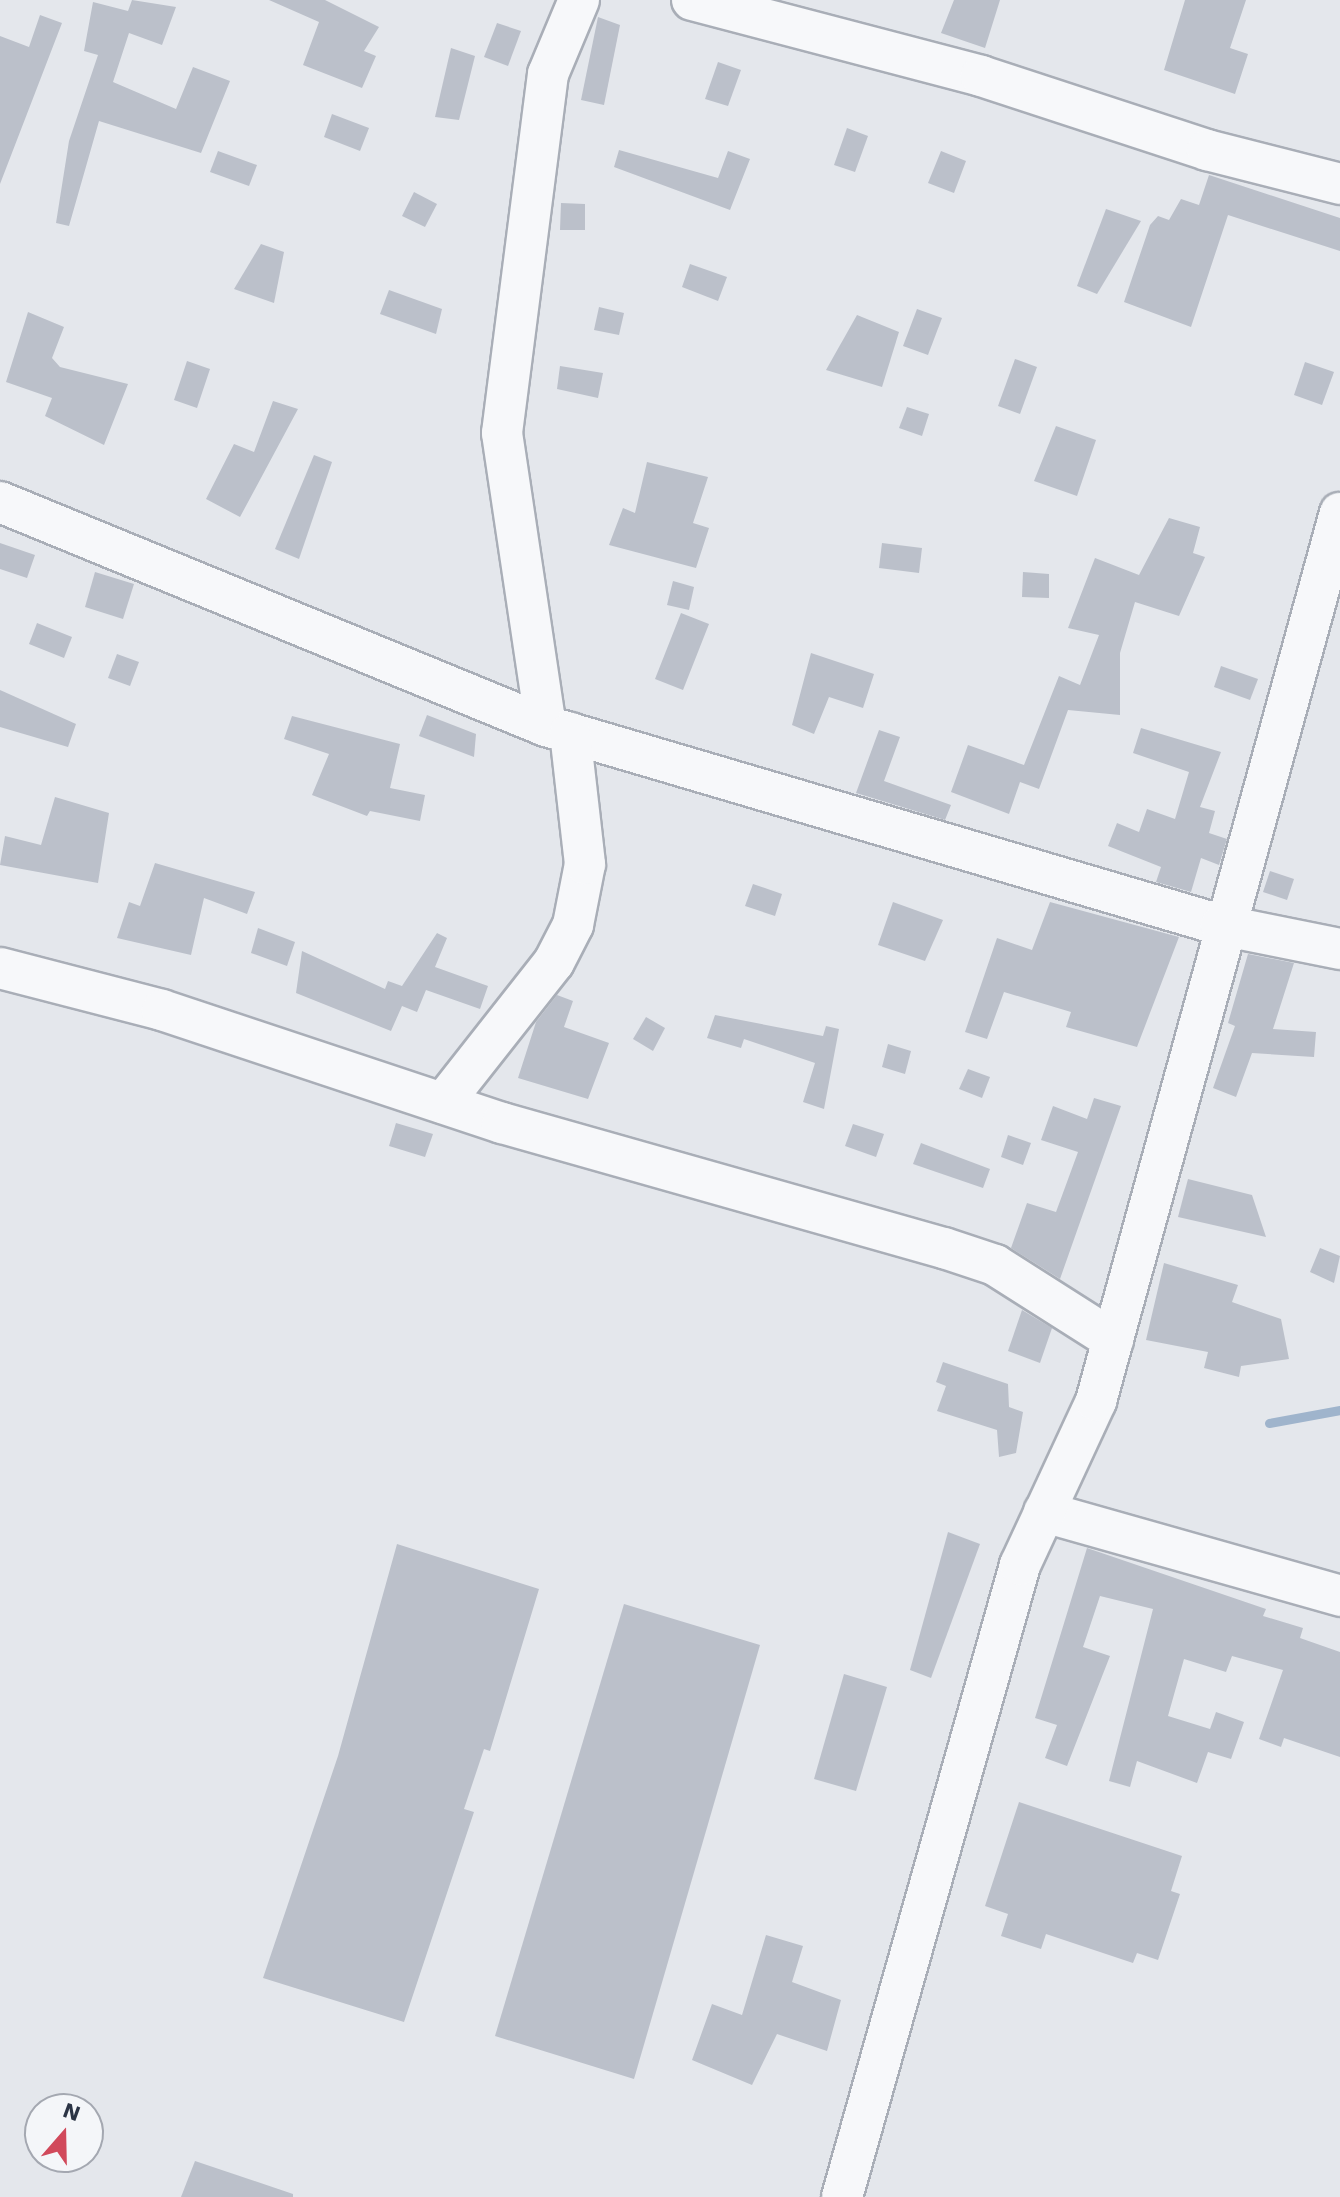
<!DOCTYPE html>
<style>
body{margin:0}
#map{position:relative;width:1340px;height:2197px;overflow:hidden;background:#e4e7ec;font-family:"Work Sans",sans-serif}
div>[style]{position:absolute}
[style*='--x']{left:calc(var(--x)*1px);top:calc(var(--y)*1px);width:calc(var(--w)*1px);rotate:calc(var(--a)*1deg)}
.stream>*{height:9px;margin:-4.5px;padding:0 4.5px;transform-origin:4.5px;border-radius:4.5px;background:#9fb4cc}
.building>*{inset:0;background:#bbc0ca}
.roads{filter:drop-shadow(2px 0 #a9aeb7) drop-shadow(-2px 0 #a9aeb7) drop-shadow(0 2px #a9aeb7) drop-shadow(0 -2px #a9aeb7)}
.minor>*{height:40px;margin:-20px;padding:0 20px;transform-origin:20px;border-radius:20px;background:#f7f8fa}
span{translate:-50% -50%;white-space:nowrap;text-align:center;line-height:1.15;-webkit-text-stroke:6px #f4f6f9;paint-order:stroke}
.north{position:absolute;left:24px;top:2093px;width:80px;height:80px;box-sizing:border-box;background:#f4f6f9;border:2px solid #a4a8b1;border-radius:50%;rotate:20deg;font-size:22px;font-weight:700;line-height:32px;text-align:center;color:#2b3445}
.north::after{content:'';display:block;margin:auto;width:28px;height:36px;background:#d1495b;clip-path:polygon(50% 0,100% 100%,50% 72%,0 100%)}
</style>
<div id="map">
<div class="stream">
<div style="--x:1269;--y:1423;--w:72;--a:-10.4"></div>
</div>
<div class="building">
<div style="clip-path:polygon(132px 0,176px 7px,162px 45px,129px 33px,113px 82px,176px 109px,193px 67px,230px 81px,201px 153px,99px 121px,69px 226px,56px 223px,69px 141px,98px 55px,84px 51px,93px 2px,128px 11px)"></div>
<div style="clip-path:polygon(269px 0,325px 0,379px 27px,364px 51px,376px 56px,362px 88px,303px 65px,319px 22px)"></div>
<div style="clip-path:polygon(954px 0,1000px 0,985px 48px,941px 33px)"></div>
<div style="clip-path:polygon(1185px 0,1246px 0,1230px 48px,1248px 54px,1235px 94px,1164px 70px)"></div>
<div style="clip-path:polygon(40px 15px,62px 23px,0 184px,0 36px,29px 47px)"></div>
<div style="clip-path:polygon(598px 17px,620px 25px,604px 105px,581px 100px)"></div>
<div style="clip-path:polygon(497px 23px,521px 31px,508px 66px,484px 57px)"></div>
<div style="clip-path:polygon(451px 48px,475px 56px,459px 120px,435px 117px)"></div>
<div style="clip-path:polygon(718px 62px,741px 70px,728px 106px,705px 99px)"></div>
<div style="clip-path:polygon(332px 114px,369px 128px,360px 151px,324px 137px)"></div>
<div style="clip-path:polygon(847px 128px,868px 136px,855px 172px,834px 165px)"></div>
<div style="clip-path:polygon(619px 150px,718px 178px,728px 151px,750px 159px,730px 210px,614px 167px)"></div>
<div style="clip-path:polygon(218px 151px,257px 165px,249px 186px,210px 172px)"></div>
<div style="clip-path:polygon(941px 151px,966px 161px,954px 193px,928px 183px)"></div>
<div style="clip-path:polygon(1209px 175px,1340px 218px,1340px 251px,1228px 215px,1191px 327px,1124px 302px,1150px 225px,1158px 216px,1169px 220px,1181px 199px,1199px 205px)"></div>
<div style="clip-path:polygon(414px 192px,437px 204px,425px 227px,402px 216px)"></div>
<div style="clip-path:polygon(561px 203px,585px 204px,585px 230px,560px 230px)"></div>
<div style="clip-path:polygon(1106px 209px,1141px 221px,1097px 294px,1077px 286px)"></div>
<div style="clip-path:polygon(261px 244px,284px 252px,274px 303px,234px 289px)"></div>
<div style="clip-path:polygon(690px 264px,727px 277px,718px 301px,682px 287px)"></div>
<div style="clip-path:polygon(389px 290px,442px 309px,436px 334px,380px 314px)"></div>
<div style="clip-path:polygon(599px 307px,624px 313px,619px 335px,594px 330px)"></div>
<div style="clip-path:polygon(917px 309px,942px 318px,928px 355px,903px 346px)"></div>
<div style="clip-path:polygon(28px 312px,64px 327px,52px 358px,60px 367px,128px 384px,104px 445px,45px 416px,52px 398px,6px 382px)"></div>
<div style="clip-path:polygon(857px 315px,899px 332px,882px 387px,826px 370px)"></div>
<div style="clip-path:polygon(1015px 359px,1037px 367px,1020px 414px,998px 406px)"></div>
<div style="clip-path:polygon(187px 361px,210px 369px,197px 408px,174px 400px)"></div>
<div style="clip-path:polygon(1305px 362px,1334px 372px,1322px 405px,1294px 395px)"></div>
<div style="clip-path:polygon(560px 366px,603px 373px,598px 398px,557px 389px)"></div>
<div style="clip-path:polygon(273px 401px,298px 409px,240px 517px,206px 499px,234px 444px,254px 452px)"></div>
<div style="clip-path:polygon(907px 407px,929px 414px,922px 436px,899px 428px)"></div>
<div style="clip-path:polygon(1056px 426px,1096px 440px,1077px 496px,1034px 481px)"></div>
<div style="clip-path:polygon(314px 455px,332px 462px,299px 559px,275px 549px)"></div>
<div style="clip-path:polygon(647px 462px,708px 477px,693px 523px,709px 528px,696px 568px,609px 545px,623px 508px,635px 513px)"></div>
<div style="clip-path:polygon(1169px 518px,1200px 527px,1193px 553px,1205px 557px,1179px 616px,1135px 602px,1120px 653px,1120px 715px,1068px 710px,1039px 789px,1020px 782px,1009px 814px,951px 792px,968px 745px,1024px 765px,1059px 676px,1080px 685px,1099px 635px,1068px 628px,1095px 558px,1139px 575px)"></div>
<div style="clip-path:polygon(0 543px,35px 555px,27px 578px,0 569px)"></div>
<div style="clip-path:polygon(882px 543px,922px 548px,919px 573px,879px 568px)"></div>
<div style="clip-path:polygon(95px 572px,134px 584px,123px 619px,85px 607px)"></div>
<div style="clip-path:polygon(1023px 572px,1049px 574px,1049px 598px,1022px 597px)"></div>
<div style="clip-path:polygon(673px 581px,694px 587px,689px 610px,667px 605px)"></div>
<div style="clip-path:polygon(681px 613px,709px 624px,683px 690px,655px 679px)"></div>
<div style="clip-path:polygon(37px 623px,72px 637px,64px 658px,29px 644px)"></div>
<div style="clip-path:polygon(811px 653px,874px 674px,863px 708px,829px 697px,814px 734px,792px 725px)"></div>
<div style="clip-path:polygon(117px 654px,139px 662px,130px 686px,108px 678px)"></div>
<div style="clip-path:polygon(1221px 666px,1258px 679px,1250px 700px,1214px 687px)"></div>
<div style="clip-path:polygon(0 690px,76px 724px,68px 747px,0 727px)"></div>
<div style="clip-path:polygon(427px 715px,476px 734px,474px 757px,419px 736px)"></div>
<div style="clip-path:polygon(292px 716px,400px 744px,390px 788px,425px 795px,420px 821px,370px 811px,367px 816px,312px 795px,329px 754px,284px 739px)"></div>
<div style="clip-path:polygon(1141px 728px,1221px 752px,1200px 807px,1215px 811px,1209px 833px,1227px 839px,1219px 865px,1201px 858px,1191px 892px,1156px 882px,1161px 867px,1108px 846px,1117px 823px,1139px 832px,1147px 809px,1175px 819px,1189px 772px,1133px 753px)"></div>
<div style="clip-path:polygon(879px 730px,900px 737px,884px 781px,951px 805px,945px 820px,856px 793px)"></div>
<div style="clip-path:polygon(55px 797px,109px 813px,98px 883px,0 865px,5px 836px,41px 845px)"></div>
<div style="clip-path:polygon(155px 863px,255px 892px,247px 914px,204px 898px,191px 955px,117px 938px,129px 902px,140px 906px)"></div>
<div style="clip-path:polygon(1270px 871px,1294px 879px,1287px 900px,1263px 892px)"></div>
<div style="clip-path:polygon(753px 884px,782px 894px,775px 916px,745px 906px)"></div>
<div style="clip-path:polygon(893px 902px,943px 920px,925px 961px,878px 945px)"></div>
<div style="clip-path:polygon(1050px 902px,1179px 937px,1137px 1047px,1066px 1027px,1071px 1012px,1004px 992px,987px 1039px,965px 1032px,997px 938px,1032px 950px)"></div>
<div style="clip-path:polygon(258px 928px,295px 942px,287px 966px,251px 953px)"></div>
<div style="clip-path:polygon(437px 933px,447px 938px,435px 967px,488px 986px,480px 1009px,426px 990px,417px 1012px,402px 1006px,391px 1031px,296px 993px,302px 951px,385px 989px,388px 981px,402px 986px)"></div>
<div style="clip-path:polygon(1248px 954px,1294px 963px,1273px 1029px,1316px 1032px,1314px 1057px,1252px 1053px,1236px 1097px,1213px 1088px,1235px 1026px,1228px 1023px)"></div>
<div style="clip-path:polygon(557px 995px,573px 1001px,564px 1027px,609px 1043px,588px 1099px,518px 1078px,536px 1022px)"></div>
<div style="clip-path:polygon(715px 1015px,823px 1036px,826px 1026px,839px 1029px,824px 1109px,803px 1102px,815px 1063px,744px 1039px,741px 1048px,707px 1038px)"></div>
<div style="clip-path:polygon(646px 1017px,665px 1028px,653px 1051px,633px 1039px)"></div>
<div style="clip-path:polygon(888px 1044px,911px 1051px,905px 1074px,882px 1067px)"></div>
<div style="clip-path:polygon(968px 1069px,990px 1077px,982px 1098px,959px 1089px)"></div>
<div style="clip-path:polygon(1094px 1098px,1121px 1106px,1060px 1279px,1011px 1248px,1027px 1203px,1056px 1212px,1078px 1152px,1041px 1140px,1053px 1106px,1087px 1119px)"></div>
<div style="clip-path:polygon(396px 1123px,433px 1134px,425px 1157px,389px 1146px)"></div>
<div style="clip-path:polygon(853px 1124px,884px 1134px,876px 1157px,845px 1146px)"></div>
<div style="clip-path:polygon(1008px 1135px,1031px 1143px,1023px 1165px,1001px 1157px)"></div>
<div style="clip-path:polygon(921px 1143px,990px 1169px,983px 1188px,913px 1164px)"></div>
<div style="clip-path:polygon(1188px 1179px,1252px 1195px,1266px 1237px,1178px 1217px)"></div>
<div style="clip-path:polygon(1320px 1248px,1340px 1256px,1334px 1283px,1310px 1272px)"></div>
<div style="clip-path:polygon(1164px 1263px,1238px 1285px,1232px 1302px,1281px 1319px,1289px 1359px,1241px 1366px,1239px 1377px,1204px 1368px,1208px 1352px,1146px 1340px)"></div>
<div style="clip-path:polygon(1022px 1310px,1052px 1328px,1040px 1363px,1008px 1351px)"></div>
<div style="clip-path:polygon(943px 1362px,1008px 1384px,1009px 1407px,1023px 1412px,1016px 1453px,999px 1457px,997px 1430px,937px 1411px,946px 1386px,936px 1382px)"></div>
<div style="clip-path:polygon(948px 1532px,980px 1544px,931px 1678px,910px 1670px)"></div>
<div style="clip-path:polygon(397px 1544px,539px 1589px,490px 1751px,484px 1749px,464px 1809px,474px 1812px,404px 2022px,263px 1978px,338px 1756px)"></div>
<div style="clip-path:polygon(1087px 1548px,1266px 1609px,1263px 1616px,1303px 1628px,1300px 1638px,1340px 1652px,1340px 1757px,1284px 1738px,1281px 1747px,1259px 1739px,1283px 1670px,1232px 1656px,1226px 1672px,1184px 1659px,1168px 1716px,1210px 1729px,1216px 1712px,1244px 1722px,1231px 1759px,1208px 1752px,1197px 1783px,1137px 1761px,1130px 1787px,1109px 1781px,1153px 1609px,1100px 1596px,1083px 1647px,1110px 1656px,1067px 1766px,1045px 1758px,1057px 1725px,1035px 1718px)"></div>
<div style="clip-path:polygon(624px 1604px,760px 1645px,634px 2079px,495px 2036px)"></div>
<div style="clip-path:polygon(844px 1674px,887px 1687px,856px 1791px,814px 1779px)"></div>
<div style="clip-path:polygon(1019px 1802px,1182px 1856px,1171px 1891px,1180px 1894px,1158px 1960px,1137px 1953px,1133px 1963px,1046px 1934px,1041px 1949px,1001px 1936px,1008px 1914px,985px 1906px)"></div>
<div style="clip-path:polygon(766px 1935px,803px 1946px,792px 1982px,841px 2000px,827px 2051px,777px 2034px,752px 2085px,692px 2060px,712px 2004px,742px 2015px)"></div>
<div style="clip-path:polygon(195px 2161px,293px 2194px,293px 2197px,181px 2197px)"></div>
</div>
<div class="roads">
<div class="minor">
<div style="--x:579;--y:0;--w:80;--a:112.7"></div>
<div style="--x:548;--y:74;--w:362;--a:97.3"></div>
<div style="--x:502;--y:433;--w:296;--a:81.5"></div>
<div style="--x:546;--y:726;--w:704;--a:16.43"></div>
<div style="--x:1221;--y:925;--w:121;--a:11.4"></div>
<div style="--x:692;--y:0;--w:299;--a:14.7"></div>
<div style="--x:981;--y:76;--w:238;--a:18.1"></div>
<div style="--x:1207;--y:150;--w:137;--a:14.3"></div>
<div style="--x:0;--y:502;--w:590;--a:22.31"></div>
<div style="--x:0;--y:968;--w:167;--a:14.5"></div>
<div style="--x:162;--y:1010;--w:358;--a:18.4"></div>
<div style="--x:502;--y:1123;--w:459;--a:15.8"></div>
<div style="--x:944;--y:1248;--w:54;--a:18.4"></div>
<div style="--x:995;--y:1265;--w:140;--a:32.4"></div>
<div style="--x:443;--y:1103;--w:179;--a:-51.8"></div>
<div style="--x:554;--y:962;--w:42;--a:-62.8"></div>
<div style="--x:573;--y:925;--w:62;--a:-78.9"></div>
<div style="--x:585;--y:864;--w:132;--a:-96.5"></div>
<div style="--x:1044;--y:1512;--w:308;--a:15.8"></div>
<div style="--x:842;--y:2197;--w:657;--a:-74.27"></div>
<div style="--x:1020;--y:1565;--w:181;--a:-65.1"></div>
<div style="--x:1096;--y:1401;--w:921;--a:-74.64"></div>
</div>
</div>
<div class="north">N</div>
</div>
